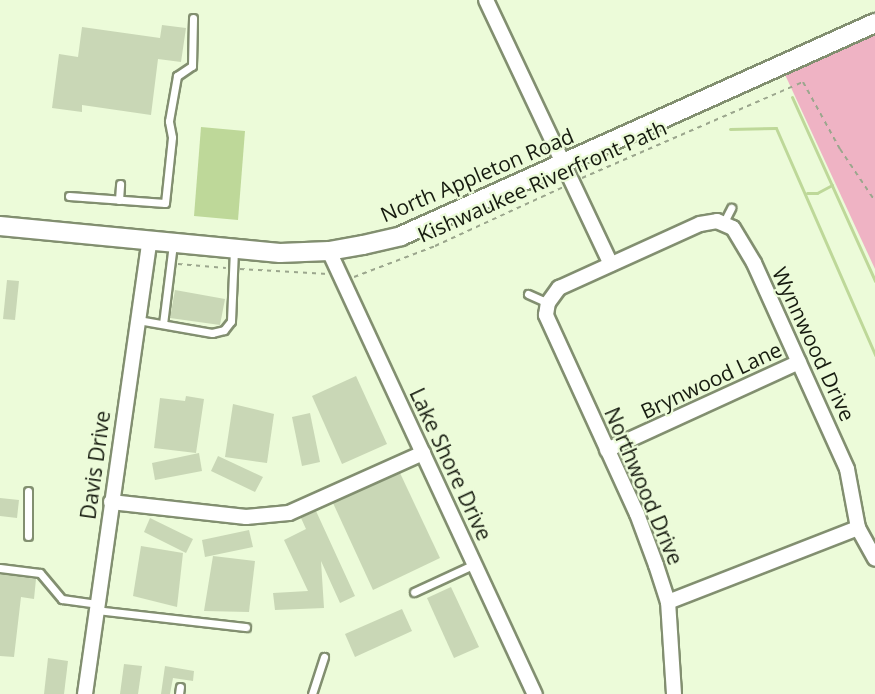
<!DOCTYPE html>
<style>
body{margin:0}
#map{position:relative;width:875px;height:694px;overflow:hidden;background:#ecfbd9;font-family:"Open Sans",sans-serif}
div>[style]{position:absolute}
[style*='--x']{left:calc(var(--x)*1px);top:calc(var(--y)*1px);width:calc(var(--w)*1px);rotate:calc(var(--a)*1deg)}
.green>*{inset:0;background:#efb3c4}
.water>*{inset:0;background:#bed899}
.stream>*{height:3px;margin:-1.5px;padding:0 1.5px;transform-origin:1.5px;border-radius:1.5px;background:#bed899}
.building>*{inset:0;background:#c9d7b6}
.path>*{height:2px;margin-top:-1px;transform-origin:0;background:repeating-linear-gradient(90deg,#9ba68d 0 4.5px,transparent 0 9px)}
.roads{filter:drop-shadow(2px 0 #828f70) drop-shadow(-2px 0 #828f70) drop-shadow(0 2px #828f70) drop-shadow(0 -2px #828f70)}
.service>*{height:7px;margin:-3.5px;padding:0 3.5px;transform-origin:3.5px;border-radius:3.5px;background:#fff}
.minor>*{height:14px;margin:-7px;padding:0 7px;transform-origin:7px;border-radius:7px;background:#fff}
.secondary>*{height:18px;margin:-9px;padding:0 9px;transform-origin:9px;border-radius:9px;background:#fff}
span{translate:-50% -50%;white-space:nowrap;text-align:center;line-height:1.15;-webkit-text-stroke:4.5px #ecfbd9;paint-order:stroke}
.street-label{font-size:21px;color:#161b0f}
</style>
<div id="map">
<div class="green">
<div style="clip-path:polygon(875px 24px,875px 269px,781px 66px)"></div>
</div>
<div class="water">
<div style="clip-path:polygon(201px 127px,245px 131px,238px 220px,194px 216px)"></div>
</div>
<div class="stream">
<div style="--x:792;--y:97;--w:202;--a:65.7"></div>
<div style="--x:730;--y:129;--w:46;--a:-1.2"></div>
<div style="--x:776;--y:128;--w:248;--a:66.4"></div>
<div style="--x:807;--y:193;--w:10;--a:0"></div>
<div style="--x:817;--y:193;--w:17;--a:-28"></div>
</div>
<div class="building">
<div style="clip-path:polygon(162px 25px,186px 28px,181px 62px,158px 59px,151px 115px,82px 105px,82px 112px,52px 108px,59px 54px,78px 57px,82px 27px,160px 38px)"></div>
<div style="clip-path:polygon(7px 280px,19px 281px,15px 320px,3px 319px)"></div>
<div style="clip-path:polygon(175px 290px,225px 299px,220px 325px,170px 318px)"></div>
<div style="clip-path:polygon(356px 376px,387px 444px,342px 464px,312px 396px)"></div>
<div style="clip-path:polygon(186px 396px,204px 399px,196px 453px,154px 448px,160px 398px,185px 401px)"></div>
<div style="clip-path:polygon(233px 404px,274px 414px,267px 463px,225px 457px)"></div>
<div style="clip-path:polygon(310px 413px,320px 462px,302px 466px,292px 417px)"></div>
<div style="clip-path:polygon(199px 453px,202px 471px,155px 480px,152px 463px)"></div>
<div style="clip-path:polygon(218px 456px,263px 477px,255px 492px,211px 471px)"></div>
<div style="clip-path:polygon(400px 473px,440px 558px,373px 590px,333px 503px)"></div>
<div style="clip-path:polygon(0 498px,19px 500px,17px 518px,0 516px)"></div>
<div style="clip-path:polygon(316px 511px,355px 596px,340px 603px,321px 561px,324px 608px,275px 610px,273px 593px,308px 591px,284px 540px,306px 529px,301px 518px)"></div>
<div style="clip-path:polygon(150px 518px,193px 539px,186px 553px,144px 532px)"></div>
<div style="clip-path:polygon(249px 530px,253px 547px,205px 557px,202px 540px)"></div>
<div style="clip-path:polygon(141px 546px,183px 553px,177px 607px,133px 596px)"></div>
<div style="clip-path:polygon(213px 556px,255px 561px,249px 612px,204px 611px)"></div>
<div style="clip-path:polygon(0 574px,36px 579px,34px 599px,21px 597px,14px 657px,0 656px)"></div>
<div style="clip-path:polygon(451px 587px,479px 647px,454px 658px,427px 598px)"></div>
<div style="clip-path:polygon(402px 609px,412px 631px,355px 657px,345px 634px)"></div>
<div style="clip-path:polygon(48px 658px,68px 661px,64px 694px,44px 694px)"></div>
<div style="clip-path:polygon(124px 664px,142px 666px,138px 694px,120px 694px)"></div>
<div style="clip-path:polygon(165px 666px,194px 671px,193px 681px,173px 678px,170px 694px,161px 694px)"></div>
</div>
<div class="path">
<div style="--x:582;--y:178;--w:241;--a:-23.5"></div>
<div style="--x:803;--y:82;--w:77;--a:61.1"></div>
<div style="--x:840;--y:149;--w:63;--a:56.1"></div>
<div style="--x:178;--y:264;--w:48;--a:4.8"></div>
<div style="--x:240;--y:269;--w:88;--a:3.3"></div>
<div style="--x:354;--y:277;--w:87;--a:-20.9"></div>
<div style="--x:435;--y:246;--w:141;--a:-24.7"></div>
</div>
<div class="roads">
<div class="service">
<div style="--x:69;--y:196;--w:96;--a:4.2"></div>
<div style="--x:165;--y:203;--w:66;--a:-83.9"></div>
<div style="--x:172;--y:137;--w:16;--a:-101"></div>
<div style="--x:169;--y:121;--w:46;--a:-79.9"></div>
<div style="--x:177;--y:76;--w:18;--a:-34"></div>
<div style="--x:192;--y:66;--w:48;--a:-88.8"></div>
<div style="--x:119;--y:200;--w:16;--a:-86"></div>
<div style="--x:724;--y:222;--w:16;--a:-63"></div>
<div style="--x:528;--y:294;--w:22;--a:24"></div>
<div style="--x:138;--y:320;--w:75;--a:10"></div>
<div style="--x:212;--y:333;--w:12;--a:-14"></div>
<div style="--x:224;--y:330;--w:11;--a:-52"></div>
<div style="--x:231;--y:321;--w:71;--a:-87.6"></div>
<div style="--x:163;--y:324;--w:81;--a:-82.9"></div>
<div style="--x:28;--y:536;--w:45;--a:-90"></div>
<div style="--x:0;--y:568;--w:40;--a:7.1"></div>
<div style="--x:40;--y:573;--w:34;--a:50"></div>
<div style="--x:62;--y:599;--w:35;--a:8"></div>
<div style="--x:414;--y:592;--w:67;--a:-24.7"></div>
<div style="--x:96;--y:610;--w:151;--a:6.5"></div>
<div style="--x:179;--y:694;--w:7;--a:-82"></div>
<div style="--x:312;--y:694;--w:39;--a:-72"></div>
</div>
<div class="minor">
<div style="--x:486;--y:0;--w:292;--a:64.7"></div>
<div style="--x:329;--y:251;--w:489;--a:65.1"></div>
<div style="--x:607;--y:450;--w:211;--a:-24.6"></div>
<div style="--x:111;--y:502;--w:136;--a:6.3"></div>
<div style="--x:246;--y:517;--w:43;--a:-5.3"></div>
<div style="--x:289;--y:513;--w:147;--a:-24.1"></div>
<div style="--x:668;--y:602;--w:204;--a:-21.3"></div>
<div style="--x:85;--y:694;--w:457;--a:-81.9"></div>
<div style="--x:674;--y:694;--w:92;--a:-93.7"></div>
<div style="--x:668;--y:602;--w:39;--a:-108"></div>
<div style="--x:656;--y:565;--w:54;--a:-110.4"></div>
<div style="--x:637;--y:514;--w:219;--a:-114.6"></div>
<div style="--x:546;--y:315;--w:12;--a:-81"></div>
<div style="--x:548;--y:303;--w:19;--a:-54"></div>
<div style="--x:559;--y:288;--w:155;--a:-24.4"></div>
<div style="--x:700;--y:224;--w:17;--a:-10"></div>
<div style="--x:717;--y:221;--w:17;--a:24"></div>
<div style="--x:733;--y:228;--w:41;--a:59"></div>
<div style="--x:754;--y:263;--w:226;--a:65.7"></div>
<div style="--x:847;--y:469;--w:60;--a:79.4"></div>
<div style="--x:858;--y:528;--w:35;--a:61"></div>
</div>
<div class="secondary">
<div style="--x:0;--y:226;--w:281;--a:5.5"></div>
<div style="--x:280;--y:253;--w:49;--a:-2.3"></div>
<div style="--x:329;--y:251;--w:35;--a:-10"></div>
<div style="--x:363;--y:245;--w:39;--a:-13"></div>
<div style="--x:401;--y:236;--w:520;--a:-24.2"></div>
</div>
</div>
<div class="street-label">
<span style="left:477px;top:175px;rotate:-23deg">North Appleton Road</span>
<span style="left:542px;top:181px;rotate:-24deg">Kishwaukee Riverfront Path</span>
<span style="left:814px;top:344px;rotate:65deg">Wynnwood Drive</span>
<span style="left:711px;top:380px;rotate:-25deg">Brynwood Lane</span>
<span style="left:451px;top:464px;rotate:65deg">Lake Shore Drive</span>
<span style="left:95px;top:465px;rotate:-82deg">Davis Drive</span>
<span style="left:644px;top:486px;rotate:67deg">Northwood Drive</span>
</div>
</div>
